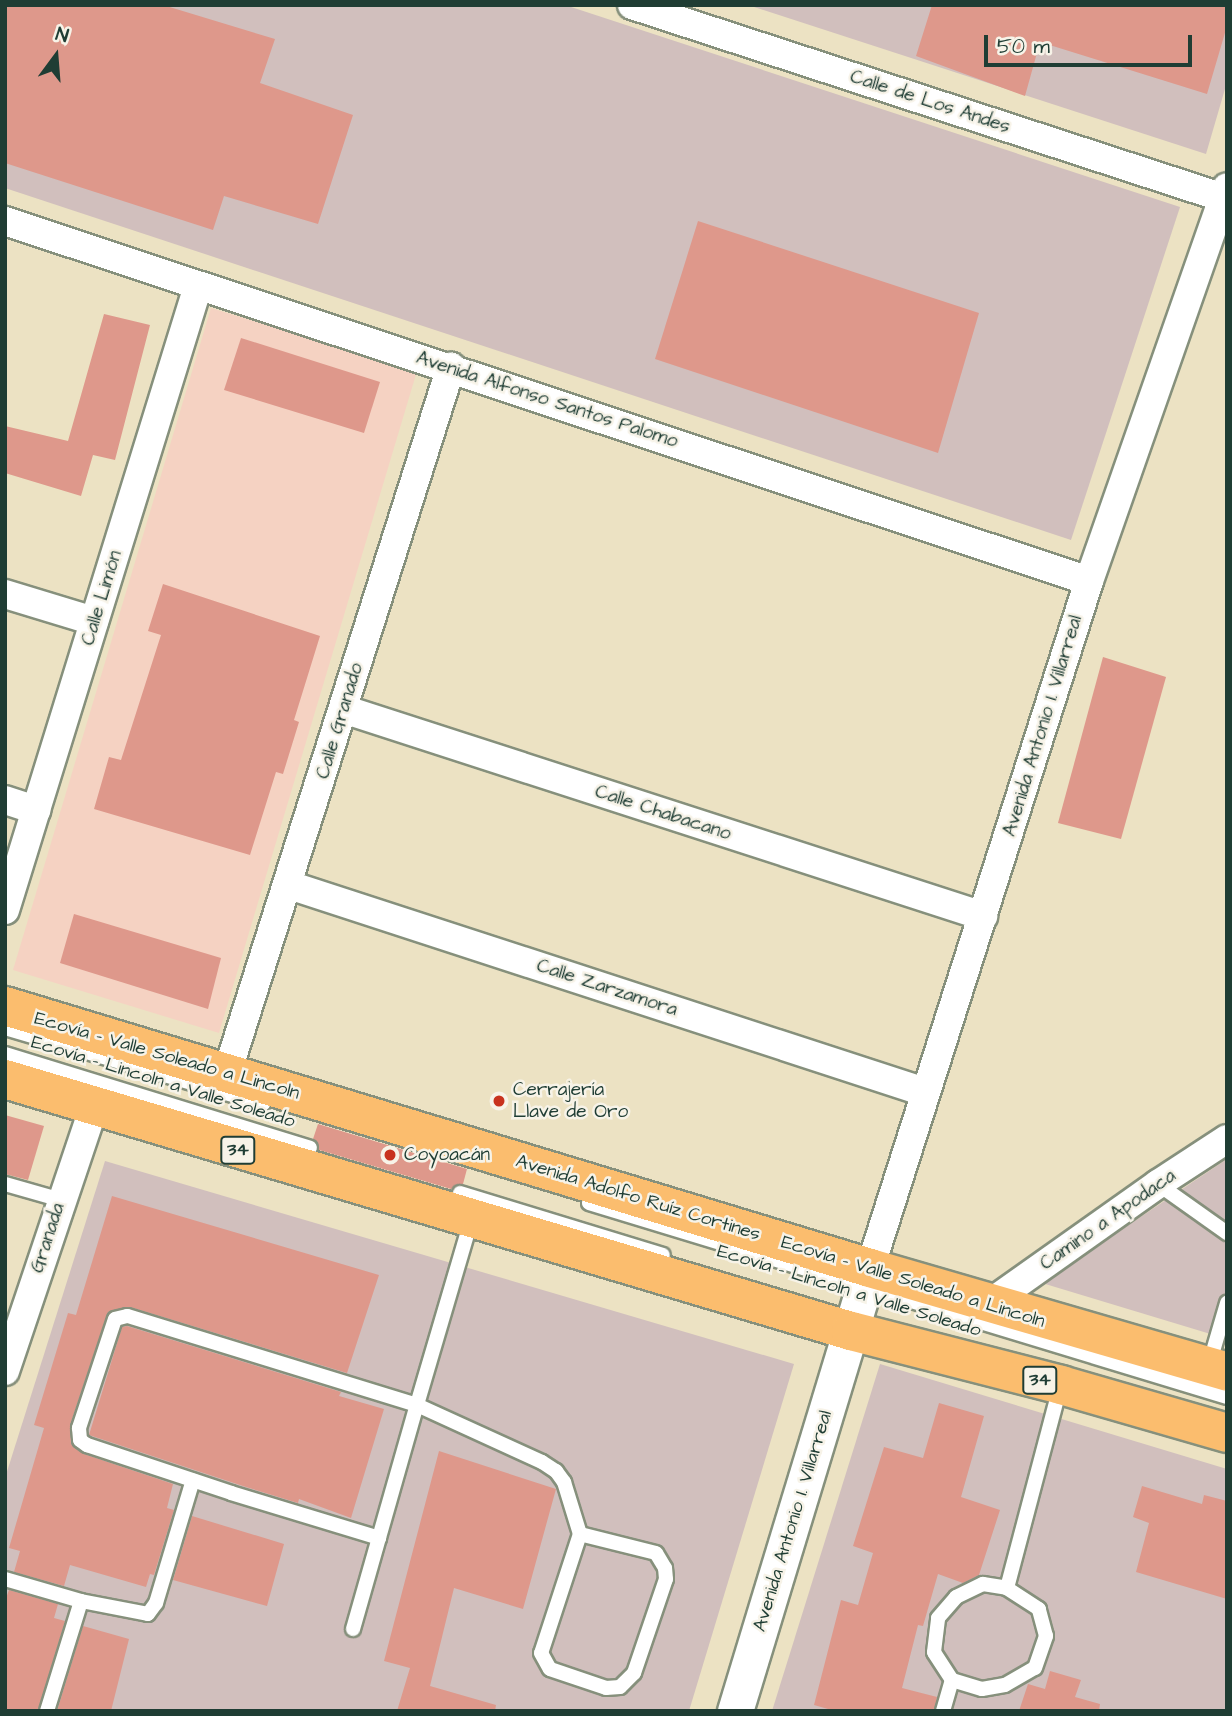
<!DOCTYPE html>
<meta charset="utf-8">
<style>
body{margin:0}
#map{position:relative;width:1232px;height:1716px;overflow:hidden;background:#ece2c3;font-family:"Architects Daughter",sans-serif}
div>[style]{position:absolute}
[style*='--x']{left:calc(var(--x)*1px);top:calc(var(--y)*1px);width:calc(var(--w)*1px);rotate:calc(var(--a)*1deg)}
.built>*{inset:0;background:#f5d2c2}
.industrial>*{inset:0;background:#d1bfbd}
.building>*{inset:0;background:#de988b}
.roads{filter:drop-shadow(2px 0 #86907c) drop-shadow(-2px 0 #86907c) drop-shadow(0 2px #86907c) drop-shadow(0 -2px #86907c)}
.service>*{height:14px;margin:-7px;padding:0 7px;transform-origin:7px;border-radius:7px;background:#fff}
.minor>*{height:28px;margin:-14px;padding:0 14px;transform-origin:14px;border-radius:14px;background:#fff}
.tertiary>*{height:35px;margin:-17.5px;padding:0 17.5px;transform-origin:17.5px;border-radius:17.5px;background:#fff}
.primary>*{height:38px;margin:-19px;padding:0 19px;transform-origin:19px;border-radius:19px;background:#fbbd6e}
.dots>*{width:19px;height:19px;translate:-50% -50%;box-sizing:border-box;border:4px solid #f7f3e8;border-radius:50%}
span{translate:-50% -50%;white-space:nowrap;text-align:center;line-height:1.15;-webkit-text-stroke:5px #f7f3e8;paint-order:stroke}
.shield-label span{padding:2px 5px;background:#f7f3e8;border:2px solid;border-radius:5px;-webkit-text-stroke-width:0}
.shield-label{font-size:18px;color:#1f3d34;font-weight:700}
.street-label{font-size:19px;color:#1f3d34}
.poi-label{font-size:19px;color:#1f3d34}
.left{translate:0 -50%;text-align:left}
.frame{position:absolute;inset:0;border:7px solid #1f3d34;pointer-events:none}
.north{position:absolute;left:21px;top:21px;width:70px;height:70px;-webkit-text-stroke:5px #f7f3e8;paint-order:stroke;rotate:16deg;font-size:19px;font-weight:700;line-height:28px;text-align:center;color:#1f3d34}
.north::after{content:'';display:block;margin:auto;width:24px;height:32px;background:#1f3d34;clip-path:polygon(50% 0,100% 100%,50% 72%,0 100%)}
.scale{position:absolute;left:984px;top:35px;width:208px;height:32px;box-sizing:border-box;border:4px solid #1f3d34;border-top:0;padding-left:9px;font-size:21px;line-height:24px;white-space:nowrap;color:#1f3d34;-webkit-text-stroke:5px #f7f3e8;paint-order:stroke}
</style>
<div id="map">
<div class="built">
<div style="clip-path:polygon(211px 308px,417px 371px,219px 1033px,13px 970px)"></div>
</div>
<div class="industrial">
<div style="clip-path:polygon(5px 5px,565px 5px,1180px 207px,1071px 540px,5px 188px)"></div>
<div style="clip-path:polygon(748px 5px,1227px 5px,1227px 82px,1206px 154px)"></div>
<div style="clip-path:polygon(1227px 1159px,1227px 1339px,1042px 1283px)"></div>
<div style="clip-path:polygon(105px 1161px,794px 1364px,689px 1711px,5px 1711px,5px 1478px)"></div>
<div style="clip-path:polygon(880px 1364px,1227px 1469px,1227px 1711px,772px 1711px)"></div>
</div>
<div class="building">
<div style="clip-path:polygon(5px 5px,163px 5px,275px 39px,260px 83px,353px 115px,318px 224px,224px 196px,213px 230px,5px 163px)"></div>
<div style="clip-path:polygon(932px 5px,1227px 5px,1227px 26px,1207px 94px,1040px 42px,1025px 96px,916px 56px)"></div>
<div style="clip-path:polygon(698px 221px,979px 313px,938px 453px,655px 359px)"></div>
<div style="clip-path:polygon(104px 314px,150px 325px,115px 460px,93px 455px,81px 496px,5px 473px,5px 426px,68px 441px)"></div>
<div style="clip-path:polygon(241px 338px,380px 382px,364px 433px,224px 390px)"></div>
<div style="clip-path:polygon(163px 584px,320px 636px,294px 720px,299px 722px,283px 774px,276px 772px,250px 855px,94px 809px,109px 757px,121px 760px,161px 635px,148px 631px)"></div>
<div style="clip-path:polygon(1103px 657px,1166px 677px,1121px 839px,1058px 823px)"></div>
<div style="clip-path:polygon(74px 914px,221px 958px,208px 1009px,60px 963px)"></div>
<div style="clip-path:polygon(5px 1115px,44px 1126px,28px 1180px,5px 1174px)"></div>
<div style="clip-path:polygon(318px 1124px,467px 1169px,463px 1184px,451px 1189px,319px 1150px,313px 1139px)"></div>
<div style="clip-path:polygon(112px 1196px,379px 1275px,347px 1373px,130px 1307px,108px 1312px,70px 1425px,71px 1444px,84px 1454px,173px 1484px,167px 1508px,174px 1510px,154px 1575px,150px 1574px,146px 1587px,70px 1565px,64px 1586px,14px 1572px,20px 1551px,9px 1548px,44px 1428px,34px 1425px,68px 1313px,76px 1315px)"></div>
<div style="clip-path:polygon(127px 1326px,341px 1392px,339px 1396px,384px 1409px,351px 1518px,299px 1499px,298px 1503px,246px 1487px,89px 1435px,122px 1327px)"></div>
<div style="clip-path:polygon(939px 1403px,984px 1416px,961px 1497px,1000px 1510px,979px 1575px,963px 1583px,938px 1574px,923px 1626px,918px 1625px,902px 1688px,937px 1697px,934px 1711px,835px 1711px,814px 1705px,841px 1600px,858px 1605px,873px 1553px,853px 1546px,884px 1447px,923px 1458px)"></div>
<div style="clip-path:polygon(439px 1451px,556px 1489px,523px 1609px,454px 1588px,430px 1686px,496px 1705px,495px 1711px,397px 1711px,410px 1668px,384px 1661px)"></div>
<div style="clip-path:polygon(1142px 1486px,1202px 1504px,1204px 1495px,1227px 1501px,1227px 1599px,1136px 1572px,1149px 1523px,1133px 1517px)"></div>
<div style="clip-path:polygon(192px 1516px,284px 1544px,267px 1606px,173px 1580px)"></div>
<div style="clip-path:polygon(9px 1590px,58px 1604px,54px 1618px,65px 1621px,38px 1711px,5px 1711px,5px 1601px)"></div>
<div style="clip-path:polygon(83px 1626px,129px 1639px,111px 1711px,57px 1711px)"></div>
<div style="clip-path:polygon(1050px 1671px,1081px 1680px,1075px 1697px,1100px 1704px,1099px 1711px,1019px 1711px,1028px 1684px,1045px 1689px)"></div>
</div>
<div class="roads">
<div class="service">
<div style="--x:5;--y:1028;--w:269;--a:16.4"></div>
<div style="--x:5;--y:1054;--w:319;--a:17.1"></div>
<div style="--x:5;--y:1184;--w:58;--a:15.9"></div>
<div style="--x:1158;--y:1184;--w:85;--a:35.4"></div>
<div style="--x:460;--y:1193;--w:212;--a:17"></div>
<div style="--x:589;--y:1203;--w:667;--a:16.91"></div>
<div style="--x:471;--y:1221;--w:192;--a:106.4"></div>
<div style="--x:417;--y:1405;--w:137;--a:24.5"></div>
<div style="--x:542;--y:1462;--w:17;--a:33"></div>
<div style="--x:556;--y:1471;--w:14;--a:54"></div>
<div style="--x:564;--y:1482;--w:54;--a:72.9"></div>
<div style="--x:580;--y:1534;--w:125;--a:108.1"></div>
<div style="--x:541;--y:1653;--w:18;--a:61"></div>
<div style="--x:550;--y:1669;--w:59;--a:18.7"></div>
<div style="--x:606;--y:1688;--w:14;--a:-4"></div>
<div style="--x:620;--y:1687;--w:20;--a:-45"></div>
<div style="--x:634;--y:1673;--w:99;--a:-71.2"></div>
<div style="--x:666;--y:1579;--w:11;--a:-95"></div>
<div style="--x:665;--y:1568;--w:17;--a:-121"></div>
<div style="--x:656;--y:1553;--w:78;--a:-166"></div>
<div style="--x:1209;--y:1365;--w:65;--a:-73.8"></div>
<div style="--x:5;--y:1579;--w:79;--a:16.1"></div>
<div style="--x:81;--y:1601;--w:68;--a:11"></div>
<div style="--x:148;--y:1614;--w:14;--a:-54"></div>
<div style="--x:156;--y:1603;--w:128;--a:-73.3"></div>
<div style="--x:353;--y:1629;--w:233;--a:-74.1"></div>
<div style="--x:417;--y:1405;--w:303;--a:-162.9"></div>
<div style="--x:127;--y:1316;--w:12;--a:166"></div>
<div style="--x:115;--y:1319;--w:115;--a:108.3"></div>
<div style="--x:79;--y:1428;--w:12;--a:85"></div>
<div style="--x:80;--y:1440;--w:9;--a:36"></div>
<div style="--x:87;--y:1445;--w:152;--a:18.4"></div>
<div style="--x:231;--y:1493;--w:155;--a:16.9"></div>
<div style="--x:952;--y:1680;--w:31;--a:17"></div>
<div style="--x:982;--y:1689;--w:23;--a:-10"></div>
<div style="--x:1005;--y:1685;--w:34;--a:-30"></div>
<div style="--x:1035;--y:1668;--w:34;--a:-71"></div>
<div style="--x:1046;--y:1636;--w:28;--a:-105"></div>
<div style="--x:1039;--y:1609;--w:38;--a:-147"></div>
<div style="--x:47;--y:1711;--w:115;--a:-72.8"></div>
<div style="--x:943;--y:1711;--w:32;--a:-74"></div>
<div style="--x:952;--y:1680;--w:33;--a:-123"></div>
<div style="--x:934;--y:1652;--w:34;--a:-83"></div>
<div style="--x:938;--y:1618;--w:28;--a:-49"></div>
<div style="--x:956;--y:1597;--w:30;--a:-26"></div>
<div style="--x:983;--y:1584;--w:24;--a:9"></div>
<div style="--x:1007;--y:1588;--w:208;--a:-75.2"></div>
</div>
<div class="minor">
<div style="--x:632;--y:5;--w:626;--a:18.06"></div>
<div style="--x:5;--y:221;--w:1142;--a:18.37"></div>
<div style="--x:5;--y:594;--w:93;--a:16.9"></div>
<div style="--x:343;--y:709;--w:673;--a:17.92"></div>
<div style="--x:5;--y:800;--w:33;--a:18"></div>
<div style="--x:289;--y:885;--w:669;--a:18.03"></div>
<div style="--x:5;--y:910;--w:653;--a:-72.81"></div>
<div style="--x:227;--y:1073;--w:741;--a:-72.4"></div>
<div style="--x:870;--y:1268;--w:721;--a:-72.32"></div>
<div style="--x:1089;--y:581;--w:417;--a:-70.7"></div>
<div style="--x:990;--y:1303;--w:206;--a:-35.3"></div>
<div style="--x:1158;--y:1184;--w:82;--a:-33.1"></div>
<div style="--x:5;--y:1371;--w:279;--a:-71.4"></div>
</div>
<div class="tertiary">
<div style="--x:735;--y:1711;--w:463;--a:-73.1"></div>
</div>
<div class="primary">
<div style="--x:5;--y:1006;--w:904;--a:16.85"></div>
<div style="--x:870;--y:1268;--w:372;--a:16.2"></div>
<div style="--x:5;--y:1079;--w:883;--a:16.59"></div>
<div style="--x:851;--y:1331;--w:217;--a:14.4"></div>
<div style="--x:1061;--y:1385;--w:173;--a:16.1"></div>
</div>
</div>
<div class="dots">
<div style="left:499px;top:1101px;background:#c8321e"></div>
<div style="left:390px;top:1155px;background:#c8321e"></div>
</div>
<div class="shield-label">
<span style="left:238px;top:1150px">34</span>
<span style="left:1040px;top:1380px">34</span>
</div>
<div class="street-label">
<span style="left:930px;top:102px;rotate:18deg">Calle de Los Andes</span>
<span style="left:547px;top:400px;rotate:18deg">Avenida Alfonso Santos Palomo</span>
<span style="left:102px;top:598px;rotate:-73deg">Calle Limón</span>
<span style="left:340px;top:721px;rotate:-73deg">Calle Granado</span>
<span style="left:1043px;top:726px;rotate:-73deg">Avenida Antonio I. Villarreal</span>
<span style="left:663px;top:813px;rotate:18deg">Calle Chabacano</span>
<span style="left:607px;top:988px;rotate:18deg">Calle Zarzamora</span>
<span style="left:167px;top:1056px;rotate:16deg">Ecovía - Valle Soleado a Lincoln</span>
<span style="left:163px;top:1082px;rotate:17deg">Ecovía - Lincoln a Valle Soleado</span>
<span style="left:638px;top:1198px;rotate:17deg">Avenida Adolfo Ruíz Cortines</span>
<span style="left:1108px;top:1220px;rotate:-35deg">Camino a Apodaca</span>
<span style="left:48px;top:1238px;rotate:-72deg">Granada</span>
<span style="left:913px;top:1282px;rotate:17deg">Ecovía - Valle Soleado a Lincoln</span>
<span style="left:849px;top:1291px;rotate:17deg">Ecovía - Lincoln a Valle Soleado</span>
<span style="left:793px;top:1521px;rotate:-73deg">Avenida Antonio I. Villarreal</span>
</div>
<div class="poi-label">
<span class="left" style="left:513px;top:1101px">Cerrajería<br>Llave de Oro</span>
<span class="left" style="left:404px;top:1155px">Coyoacán</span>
</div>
<div class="frame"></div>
<div class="north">N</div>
<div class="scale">50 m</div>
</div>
